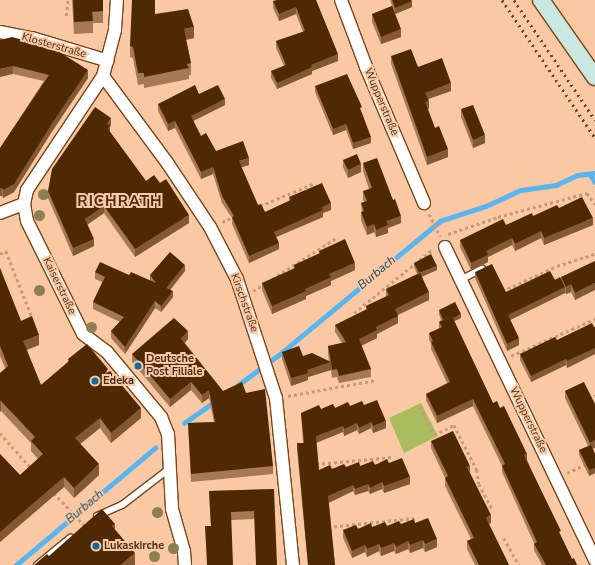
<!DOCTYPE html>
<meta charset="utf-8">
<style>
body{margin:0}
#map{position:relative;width:595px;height:565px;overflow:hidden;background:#fac9a4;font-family:"Nunito Sans",sans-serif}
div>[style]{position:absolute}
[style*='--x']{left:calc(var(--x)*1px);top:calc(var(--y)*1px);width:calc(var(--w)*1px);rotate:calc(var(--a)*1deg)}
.green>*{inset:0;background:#a9bc5e}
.stream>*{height:4.5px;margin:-2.25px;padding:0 2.25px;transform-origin:2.25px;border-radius:2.25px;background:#59b5ef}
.path>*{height:2.5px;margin-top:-1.25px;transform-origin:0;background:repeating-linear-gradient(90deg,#c49a7b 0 3px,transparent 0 6px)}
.roads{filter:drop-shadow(1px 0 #794516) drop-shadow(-1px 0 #794516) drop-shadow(0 1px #794516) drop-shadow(0 -1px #794516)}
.service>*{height:6px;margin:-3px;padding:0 3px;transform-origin:3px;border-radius:3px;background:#fff}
.minor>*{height:12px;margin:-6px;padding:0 6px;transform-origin:6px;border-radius:6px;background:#fff}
.secondary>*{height:16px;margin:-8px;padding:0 8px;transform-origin:8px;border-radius:8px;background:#cae8e2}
.rail>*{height:3px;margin-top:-1.5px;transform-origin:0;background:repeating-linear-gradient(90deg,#614631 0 2px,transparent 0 6px)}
.trees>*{width:11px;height:11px;margin:-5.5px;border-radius:50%;background:#8f7e51}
.wall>*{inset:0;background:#a47954}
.shaded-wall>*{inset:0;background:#825933}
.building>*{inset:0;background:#4e2903}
.dots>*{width:11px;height:11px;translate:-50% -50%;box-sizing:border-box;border:2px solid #fac9a4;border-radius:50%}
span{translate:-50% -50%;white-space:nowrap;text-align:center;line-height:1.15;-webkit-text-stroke:4px #fac9a4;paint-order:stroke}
.street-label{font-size:11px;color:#462e1c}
.poi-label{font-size:11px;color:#462e1c;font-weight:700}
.left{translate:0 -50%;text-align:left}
.water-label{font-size:12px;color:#154765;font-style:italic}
.district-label{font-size:15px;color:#462e1c;font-weight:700;letter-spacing:1px}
</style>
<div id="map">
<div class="green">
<div style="clip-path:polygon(421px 403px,438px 436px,404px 453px,389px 418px)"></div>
</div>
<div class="stream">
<div style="--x:590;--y:174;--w:9;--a:58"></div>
<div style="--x:238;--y:385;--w:52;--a:-36.4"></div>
<div style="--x:280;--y:354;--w:208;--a:-39.7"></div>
<div style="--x:440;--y:221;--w:48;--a:-18.1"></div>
<div style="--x:486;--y:206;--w:38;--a:-25"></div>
<div style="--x:521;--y:190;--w:35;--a:-8"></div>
<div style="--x:556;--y:185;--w:23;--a:-25"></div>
<div style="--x:577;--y:175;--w:18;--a:-6"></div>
<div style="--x:184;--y:423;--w:38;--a:-35"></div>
<div style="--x:16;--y:565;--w:182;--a:-40.1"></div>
</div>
<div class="path">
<div style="--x:66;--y:16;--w:16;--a:-83"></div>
<div style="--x:260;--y:206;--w:60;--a:-22.7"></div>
<div style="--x:429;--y:214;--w:25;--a:63"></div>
<div style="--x:222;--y:222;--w:13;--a:-23"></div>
<div style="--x:448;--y:234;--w:53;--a:-18.8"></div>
<div style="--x:498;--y:217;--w:92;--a:-15.1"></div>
<div style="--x:587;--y:193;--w:14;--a:54"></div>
<div style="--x:0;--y:254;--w:7;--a:-27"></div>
<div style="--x:6;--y:251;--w:71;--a:68.5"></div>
<div style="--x:32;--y:317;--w:2;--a:153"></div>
<div style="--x:272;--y:279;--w:76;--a:-32.6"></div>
<div style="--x:253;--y:291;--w:13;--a:-32"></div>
<div style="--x:502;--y:291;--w:60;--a:-24.4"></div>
<div style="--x:557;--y:266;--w:40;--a:-18"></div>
<div style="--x:354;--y:313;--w:102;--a:-39"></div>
<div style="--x:511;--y:356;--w:92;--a:-23.8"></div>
<div style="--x:595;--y:395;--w:1;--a:90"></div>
<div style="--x:288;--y:396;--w:89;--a:-10.3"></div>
<div style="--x:420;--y:407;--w:31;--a:63"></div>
<div style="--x:434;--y:435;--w:22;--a:-27"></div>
<div style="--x:454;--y:425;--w:51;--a:62.9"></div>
<div style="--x:477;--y:470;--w:14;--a:82"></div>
<div style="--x:479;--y:484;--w:30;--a:62"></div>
<div style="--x:0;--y:433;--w:48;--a:48.4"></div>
<div style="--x:316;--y:464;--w:77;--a:-5.2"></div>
<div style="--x:567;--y:473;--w:21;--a:-25"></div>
<div style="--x:54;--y:493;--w:45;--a:46.8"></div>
<div style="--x:328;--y:527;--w:87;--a:-5.9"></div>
<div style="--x:504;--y:538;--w:31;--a:61"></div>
</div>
<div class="roads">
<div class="service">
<div style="--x:460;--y:280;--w:25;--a:-27"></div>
<div style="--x:97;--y:516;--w:27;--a:-24"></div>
<div style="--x:122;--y:505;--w:61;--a:-37.6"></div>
<div style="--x:37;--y:565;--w:43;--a:-39.3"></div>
</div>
<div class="minor">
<div style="--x:117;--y:0;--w:30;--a:94"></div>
<div style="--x:115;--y:30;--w:48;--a:104.6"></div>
<div style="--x:103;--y:76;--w:137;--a:123.7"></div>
<div style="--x:27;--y:190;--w:14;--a:102"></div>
<div style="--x:24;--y:204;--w:17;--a:80"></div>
<div style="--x:27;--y:221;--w:126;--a:63.6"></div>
<div style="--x:83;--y:334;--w:30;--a:37"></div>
<div style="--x:107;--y:352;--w:85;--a:50.3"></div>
<div style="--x:161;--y:417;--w:18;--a:68"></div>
<div style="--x:168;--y:434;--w:75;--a:86.9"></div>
<div style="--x:172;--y:509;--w:44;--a:74.1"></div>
<div style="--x:184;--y:551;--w:14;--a:86"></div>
<div style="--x:341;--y:0;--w:72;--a:69.5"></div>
<div style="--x:366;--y:67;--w:148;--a:66.9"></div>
<div style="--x:0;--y:32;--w:33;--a:11"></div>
<div style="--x:32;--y:38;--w:79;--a:16.8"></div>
<div style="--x:103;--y:76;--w:109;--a:53.5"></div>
<div style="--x:168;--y:164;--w:76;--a:56.3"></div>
<div style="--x:210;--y:227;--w:59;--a:62.6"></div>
<div style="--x:237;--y:279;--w:125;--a:71.9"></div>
<div style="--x:276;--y:398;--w:168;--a:84.2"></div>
<div style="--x:0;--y:213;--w:26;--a:-21"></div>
<div style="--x:445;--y:247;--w:347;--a:64.4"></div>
</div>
<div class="secondary">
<div style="--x:541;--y:0;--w:94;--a:55"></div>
</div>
</div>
<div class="rail">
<div style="--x:502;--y:0;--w:166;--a:56"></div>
<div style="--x:514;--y:0;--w:145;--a:56"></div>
</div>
<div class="trees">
<div style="left:43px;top:194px"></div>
<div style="left:39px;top:215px"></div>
<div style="left:39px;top:290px"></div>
<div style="left:91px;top:327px"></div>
<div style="left:157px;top:512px"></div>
<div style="left:173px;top:548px"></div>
<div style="left:154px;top:556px"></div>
</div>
<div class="wall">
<div style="clip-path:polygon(72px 0,103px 0,103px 23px,93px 23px,93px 33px,74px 34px)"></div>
<div style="clip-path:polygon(316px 0,338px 61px,312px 71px,312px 74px,277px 89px,271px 78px,271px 71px,284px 66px,276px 48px,276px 41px,303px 32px,296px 14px,279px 21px,273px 8px,273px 1px)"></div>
<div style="clip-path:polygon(390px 0,411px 0,412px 7px,395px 14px,401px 37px,381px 44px,372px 22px,372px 14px,392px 6px)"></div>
<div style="clip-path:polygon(155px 14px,194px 38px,186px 40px,191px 63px,191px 75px,189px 75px,189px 79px,144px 88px,144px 84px,138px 85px,133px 58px,130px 57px,130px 46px)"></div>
<div style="clip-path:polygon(0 40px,88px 78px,51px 133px,14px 192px,3px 198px,2px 196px,0 148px,44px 81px,13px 74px)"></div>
<div style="clip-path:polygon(391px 56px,418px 67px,451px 91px,428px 99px,429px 109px,428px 109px,435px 128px,448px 157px,427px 165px,391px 64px)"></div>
<div style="clip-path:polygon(315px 86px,362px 113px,371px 143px,353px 149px,346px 130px,333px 135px,315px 92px)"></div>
<div style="clip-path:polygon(199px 94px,225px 105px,193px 121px,201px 136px,216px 151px,249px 165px,241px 167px,258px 205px,265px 212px,289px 201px,289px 197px,331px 210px,323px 213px,323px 217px,276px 237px,279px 249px,249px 263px,232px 224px,232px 218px,222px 203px,213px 174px,201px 179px,175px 128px,168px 131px,158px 111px,158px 104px)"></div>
<div style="clip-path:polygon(461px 109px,485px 143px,473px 148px,461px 117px)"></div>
<div style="clip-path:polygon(111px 125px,110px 127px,110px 132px,146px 181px,189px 223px,135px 257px,104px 213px,87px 225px,94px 246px,73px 256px,48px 198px,48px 191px)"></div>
<div style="clip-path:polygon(343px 160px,361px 172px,348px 178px,343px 167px)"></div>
<div style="clip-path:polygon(363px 163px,401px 223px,388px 228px,388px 233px,376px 237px,374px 232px,367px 235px,361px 220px,361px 212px,362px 212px,361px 203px,364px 202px,363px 199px,363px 191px,369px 189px,363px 171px)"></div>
<div style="clip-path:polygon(559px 208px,593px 225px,544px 245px,541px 238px,515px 251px,512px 245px,488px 257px,488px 262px,471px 270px,460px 247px,460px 240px)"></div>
<div style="clip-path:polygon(319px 251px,355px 270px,331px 281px,331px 285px,306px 296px,306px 299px,272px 314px,262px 290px,262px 283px,294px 269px,294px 265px,319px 254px)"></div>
<div style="clip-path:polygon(595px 261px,575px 300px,571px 292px,566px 294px,565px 293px,510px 320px,519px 345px,507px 351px,475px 278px,475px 272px,506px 292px,561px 278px)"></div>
<div style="clip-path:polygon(414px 263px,437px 270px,422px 276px,429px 300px,398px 315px,398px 323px,377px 334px,377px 338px,361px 345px,371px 369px,371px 377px,339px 383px,337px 377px,332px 378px,331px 370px,308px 377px,308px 380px,291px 386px,282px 359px,282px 352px,329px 361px,328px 353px,328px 346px,342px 343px,335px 332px,335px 325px,366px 310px,366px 306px,386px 297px,386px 289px,417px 274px,414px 267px)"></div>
<div style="clip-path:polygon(0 268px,21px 321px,39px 345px,27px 350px,41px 385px,68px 363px,68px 359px,108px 372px,141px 418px,111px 443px,100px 428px,80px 444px,99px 475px,74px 498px,64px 487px,0 542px,0 454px,20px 475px,38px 459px,31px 451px,31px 443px,1px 411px,0 412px,5px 368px,0 356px)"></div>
<div style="clip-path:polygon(185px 271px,170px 290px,173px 297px,161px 312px,155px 308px,125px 354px,111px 338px,111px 331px,120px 322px,93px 309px,93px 302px,102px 282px,95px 279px,95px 272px,129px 275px,150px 281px,150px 275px)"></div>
<div style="clip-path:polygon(439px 310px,461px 318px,454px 321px,493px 403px,527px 460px,561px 536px,572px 559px,577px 565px,542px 565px,534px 550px,534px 543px,502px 472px,502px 466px,473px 406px,437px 423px,426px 400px,426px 394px,447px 383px,431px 349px,431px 343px,429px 340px,429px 333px,439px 329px,439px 322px,441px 320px,439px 314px)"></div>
<div style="clip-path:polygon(595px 327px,595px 354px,567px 368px,566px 365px,531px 382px,520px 360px,520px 354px,557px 340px)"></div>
<div style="clip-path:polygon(188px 339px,185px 343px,223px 391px,246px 393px,273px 466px,273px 474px,191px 482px,188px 423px,214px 422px,209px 398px,202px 403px,191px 390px,170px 407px,132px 362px,132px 354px)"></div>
<div style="clip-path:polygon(584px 382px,593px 449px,595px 454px,595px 473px,589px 476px,579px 455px,579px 450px,588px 446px,565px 398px,565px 391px)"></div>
<div style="clip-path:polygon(364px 405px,386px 428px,373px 433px,371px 428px,359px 434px,357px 430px,344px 436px,343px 432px,316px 442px,319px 470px,389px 463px,410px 484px,384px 493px,382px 489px,370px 494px,368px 491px,355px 495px,353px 491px,329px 503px,335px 565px,308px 565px,297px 450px,297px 443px,303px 443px,301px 413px,321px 409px)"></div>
<div style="clip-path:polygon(431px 441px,470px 473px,491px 523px,489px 524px,509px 565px,475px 565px,467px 549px,467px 541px,471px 539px,445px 486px,445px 478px,431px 448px)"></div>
<div style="clip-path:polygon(274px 489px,254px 519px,232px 520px,211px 526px,209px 491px)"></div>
<div style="clip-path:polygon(415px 523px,437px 547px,425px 552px,423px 548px,410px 553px,408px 549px,396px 554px,394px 551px,381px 556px,379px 551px,367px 557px,365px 552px,352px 558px,343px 538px,343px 530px)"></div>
</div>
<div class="shaded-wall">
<div style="clip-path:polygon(412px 1px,412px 7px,395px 14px,395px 8px)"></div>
<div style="clip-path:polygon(296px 7px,296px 14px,279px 21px,279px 14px)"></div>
<div style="clip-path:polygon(194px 27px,194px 38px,184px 40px,184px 29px)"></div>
<div style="clip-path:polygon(401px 29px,401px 37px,381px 44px,381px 37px)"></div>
<div style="clip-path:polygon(338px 54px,338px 61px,312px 71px,312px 74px,277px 89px,277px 83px,311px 65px)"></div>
<div style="clip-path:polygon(13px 66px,13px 74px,0 77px,0 69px)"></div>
<div style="clip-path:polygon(88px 70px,88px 78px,51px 133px,14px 192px,3px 198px,3px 190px,51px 125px)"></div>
<div style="clip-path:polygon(451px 83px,451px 91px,425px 100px,425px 93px)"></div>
<div style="clip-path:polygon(225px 99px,225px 105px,191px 122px,191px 116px)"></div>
<div style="clip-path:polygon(429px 101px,429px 109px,425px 110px,425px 102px)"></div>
<div style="clip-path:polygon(111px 118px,111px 125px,110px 127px,110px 133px,108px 136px,107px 124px)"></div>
<div style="clip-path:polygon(175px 121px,175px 128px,168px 131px,168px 124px)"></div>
<div style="clip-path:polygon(346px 124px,346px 130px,333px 135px,333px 129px)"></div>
<div style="clip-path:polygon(485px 135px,485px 143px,473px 148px,473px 140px)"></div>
<div style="clip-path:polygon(371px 137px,371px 143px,353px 149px,353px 143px)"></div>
<div style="clip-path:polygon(448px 149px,448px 157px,427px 165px,427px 157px)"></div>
<div style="clip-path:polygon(249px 158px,249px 165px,239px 168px,239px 161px)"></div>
<div style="clip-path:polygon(361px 164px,361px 172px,348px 178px,348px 170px)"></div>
<div style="clip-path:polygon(213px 167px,213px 174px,201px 179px,201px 172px)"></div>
<div style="clip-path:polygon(0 188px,2px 188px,2px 196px,0 196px)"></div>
<div style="clip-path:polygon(331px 203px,331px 210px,323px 213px,323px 217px,274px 238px,274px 232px)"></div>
<div style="clip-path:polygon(104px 206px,104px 213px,85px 226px,85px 219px)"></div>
<div style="clip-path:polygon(189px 215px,189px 223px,135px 257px,135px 249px)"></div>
<div style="clip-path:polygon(401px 216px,401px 223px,388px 228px,388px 233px,376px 237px,376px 230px,386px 221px)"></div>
<div style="clip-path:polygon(593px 218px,593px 225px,544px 245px,544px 238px)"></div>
<div style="clip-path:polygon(374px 224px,374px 232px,367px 235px,367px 227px)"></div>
<div style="clip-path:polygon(541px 231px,541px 238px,515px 251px,515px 244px)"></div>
<div style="clip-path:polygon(512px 238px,512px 245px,488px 257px,488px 262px,471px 270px,471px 263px,486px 251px)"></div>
<div style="clip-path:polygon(94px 239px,94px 246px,73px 256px,73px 248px)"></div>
<div style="clip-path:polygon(279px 243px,279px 249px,249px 263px,249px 256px)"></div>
<div style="clip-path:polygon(355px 263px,355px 270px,331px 281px,331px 285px,306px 296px,306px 299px,272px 314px,272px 306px,305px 289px,329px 274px)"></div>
<div style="clip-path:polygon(185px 265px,185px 271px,166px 295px,166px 288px)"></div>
<div style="clip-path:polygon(437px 266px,437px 270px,419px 278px,419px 274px)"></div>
<div style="clip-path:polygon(595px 283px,595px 290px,575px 300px,575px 293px)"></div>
<div style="clip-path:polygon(571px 284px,571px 292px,566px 294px,566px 287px)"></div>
<div style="clip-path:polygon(565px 287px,565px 293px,508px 321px,508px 315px)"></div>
<div style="clip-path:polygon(173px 291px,173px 297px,161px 312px,161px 306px)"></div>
<div style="clip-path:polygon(429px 292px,429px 300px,395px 316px,395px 309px)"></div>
<div style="clip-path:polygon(155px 301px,155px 308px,125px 354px,125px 347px)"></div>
<div style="clip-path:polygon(461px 314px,461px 318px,444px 326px,444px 322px)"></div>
<div style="clip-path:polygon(398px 316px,398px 323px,377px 334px,377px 338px,359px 347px,359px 339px,376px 327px)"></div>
<div style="clip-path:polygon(188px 331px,188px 339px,181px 347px,181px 339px)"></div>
<div style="clip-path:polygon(39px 335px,39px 345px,23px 351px,23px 341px)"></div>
<div style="clip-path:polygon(519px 338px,519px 345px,507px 351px,507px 344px)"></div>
<div style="clip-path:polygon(595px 348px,595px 354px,567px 368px,567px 361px)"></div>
<div style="clip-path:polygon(566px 359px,566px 365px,531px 382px,531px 376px)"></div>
<div style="clip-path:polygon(331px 362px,331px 370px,308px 377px,308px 380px,291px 386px,291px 378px,307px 370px)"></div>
<div style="clip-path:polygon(191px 382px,191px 390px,170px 407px,170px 399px)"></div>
<div style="clip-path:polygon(209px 390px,209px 398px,202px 403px,202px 395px)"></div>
<div style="clip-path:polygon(473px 399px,473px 406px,437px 423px,437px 416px)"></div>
<div style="clip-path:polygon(1px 401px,1px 411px,0 412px,0 402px)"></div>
<div style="clip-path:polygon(141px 408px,141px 418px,111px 443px,111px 433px)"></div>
<div style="clip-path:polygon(100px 418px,100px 428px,75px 448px,75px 438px)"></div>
<div style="clip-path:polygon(386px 421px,386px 428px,373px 433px,373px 426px)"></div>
<div style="clip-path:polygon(371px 422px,371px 428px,359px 434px,359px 428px)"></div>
<div style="clip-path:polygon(357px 423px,357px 430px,344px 436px,344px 429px)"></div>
<div style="clip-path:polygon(343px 426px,343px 432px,316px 443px,316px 436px)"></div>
<div style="clip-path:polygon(595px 440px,595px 448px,590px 450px,590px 443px)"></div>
<div style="clip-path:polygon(527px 454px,527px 460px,524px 462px,524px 455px)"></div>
<div style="clip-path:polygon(99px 464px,99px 475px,74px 498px,74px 488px)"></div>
<div style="clip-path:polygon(470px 466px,470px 473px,467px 467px)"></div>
<div style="clip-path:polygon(595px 468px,595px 473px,589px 476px,589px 470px)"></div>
<div style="clip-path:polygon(64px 477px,64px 487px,0 542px,0 532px)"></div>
<div style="clip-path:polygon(410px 477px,410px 484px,384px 493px,384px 486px)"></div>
<div style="clip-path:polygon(382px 482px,382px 489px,370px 494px,370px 488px)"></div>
<div style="clip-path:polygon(368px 484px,368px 491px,355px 495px,355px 489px)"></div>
<div style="clip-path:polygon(353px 485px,353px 491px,328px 503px,328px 496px)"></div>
<div style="clip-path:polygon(491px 515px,491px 523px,486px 525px,486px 518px)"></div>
<div style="clip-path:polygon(115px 524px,115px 536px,112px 526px)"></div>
<div style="clip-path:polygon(437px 539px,437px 547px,425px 552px,425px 544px)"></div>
<div style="clip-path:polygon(423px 540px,423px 548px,410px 553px,410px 545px)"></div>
<div style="clip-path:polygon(408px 541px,408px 549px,396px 554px,396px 547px)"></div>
<div style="clip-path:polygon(394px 543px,394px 551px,381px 556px,381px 548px)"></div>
<div style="clip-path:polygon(379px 544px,379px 551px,367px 557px,367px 549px)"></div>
<div style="clip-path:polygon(365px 545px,365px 552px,352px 558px,352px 551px)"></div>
<div style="clip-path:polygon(135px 553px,135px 565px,121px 565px)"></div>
</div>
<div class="building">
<div style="clip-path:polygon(73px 0,103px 0,103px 11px,92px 12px,93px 21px,74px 22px)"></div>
<div style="clip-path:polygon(132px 0,155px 0,155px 14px,188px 9px,194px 27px,184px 29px,191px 63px,187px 64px,189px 68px,144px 77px,144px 73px,138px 73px,133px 47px,130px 46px)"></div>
<div style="clip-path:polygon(277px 0,316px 0,338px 54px,311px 65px,312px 67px,277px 83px,271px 71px,286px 65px,276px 41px,305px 31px,296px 7px,279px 14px,273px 1px)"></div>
<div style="clip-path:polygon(392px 0,411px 0,412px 1px,395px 8px)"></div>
<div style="clip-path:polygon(392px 6px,401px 29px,381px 37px,372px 14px)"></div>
<div style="clip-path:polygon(12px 37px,53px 48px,88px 70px,51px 125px,14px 184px,3px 190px,2px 188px,0 188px,0 148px,49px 75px,13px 66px,0 69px,0 40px)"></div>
<div style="clip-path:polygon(411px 49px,418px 67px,442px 58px,451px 83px,425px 93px,429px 101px,425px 102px,435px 128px,439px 126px,448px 149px,427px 157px,391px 56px)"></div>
<div style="clip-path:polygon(347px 74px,362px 107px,360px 108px,371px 137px,353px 143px,346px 124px,333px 129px,315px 86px)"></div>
<div style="clip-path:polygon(195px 85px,199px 94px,218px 85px,225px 99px,191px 116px,201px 136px,206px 133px,216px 151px,243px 141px,249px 158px,239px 161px,258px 205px,261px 204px,265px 212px,291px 200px,289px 197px,322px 183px,331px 203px,321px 208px,323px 210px,274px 232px,279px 243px,249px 256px,232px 217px,234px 216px,222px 196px,213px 167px,201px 172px,175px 121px,168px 124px,158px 104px)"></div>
<div style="clip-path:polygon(473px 105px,485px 135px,473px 140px,461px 109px)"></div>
<div style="clip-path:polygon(95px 107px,111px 118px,107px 124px,110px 125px,108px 129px,146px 181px,154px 175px,160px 183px,166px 179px,189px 215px,135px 249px,104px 206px,85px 219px,94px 239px,73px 248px,48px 191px,52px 169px)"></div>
<div style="clip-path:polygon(357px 154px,361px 164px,348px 170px,343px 160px)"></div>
<div style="clip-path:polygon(377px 158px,393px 200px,395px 199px,401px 216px,386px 221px,388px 225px,376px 230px,374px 224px,367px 227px,361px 212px,364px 211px,361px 203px,367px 201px,363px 191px,372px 188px,363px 163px)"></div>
<div style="clip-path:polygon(582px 197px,593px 218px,544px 238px,541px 231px,515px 244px,512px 238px,486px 251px,488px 255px,471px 263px,460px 240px,503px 219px,506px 225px,532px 213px,533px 216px,557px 205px,559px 208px)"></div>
<div style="clip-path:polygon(345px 239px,355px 263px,329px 274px,331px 277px,305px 289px,306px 291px,272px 306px,262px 283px,295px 268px,294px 265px,320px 253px,319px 251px)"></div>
<div style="clip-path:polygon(170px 252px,185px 265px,166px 288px,173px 291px,161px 306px,155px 301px,125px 347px,111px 331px,124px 317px,93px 302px,105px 277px,95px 272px,100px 262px,129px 275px,131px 272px,156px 283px,150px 275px)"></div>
<div style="clip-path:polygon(431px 254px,437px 266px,419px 273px,414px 263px)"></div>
<div style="clip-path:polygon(595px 261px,595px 283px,575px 293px,571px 284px,566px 287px,561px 277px)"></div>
<div style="clip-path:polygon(492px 264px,506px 292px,550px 271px,555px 280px,560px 277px,565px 287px,508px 315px,519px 338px,507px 344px,475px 272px)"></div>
<div style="clip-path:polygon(0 268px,21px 321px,32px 316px,39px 335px,23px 341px,41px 385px,69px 361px,68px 359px,87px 344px,108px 369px,104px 375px,110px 371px,141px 408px,111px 433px,100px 418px,75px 438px,99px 464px,74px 488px,64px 477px,0 532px,0 454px,20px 475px,43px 454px,31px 441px,35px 437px,1px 401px,0 402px,0 373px,8px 366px,0 346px)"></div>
<div style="clip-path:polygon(420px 273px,429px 292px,395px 309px,398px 316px,376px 327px,377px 330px,359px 339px,371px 369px,339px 376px,337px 369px,332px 370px,331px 362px,307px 370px,308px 373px,291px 378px,282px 352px,299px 346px,303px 356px,312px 353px,331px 362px,328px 346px,346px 342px,335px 325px,367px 309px,366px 306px,389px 295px,386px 289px)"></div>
<div style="clip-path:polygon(455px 302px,461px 314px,453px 318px,452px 316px,443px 320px,439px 310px)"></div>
<div style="clip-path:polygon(452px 316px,493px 403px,497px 401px,500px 408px,504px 406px,527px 454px,524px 455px,561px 531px,559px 532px,572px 559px,574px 558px,577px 565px,546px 565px,534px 544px,537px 542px,502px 466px,505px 464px,473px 399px,437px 416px,426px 394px,450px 382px,431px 342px,433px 341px,429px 333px,442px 327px,439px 322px)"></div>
<div style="clip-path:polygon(174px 318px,188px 331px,181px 339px,223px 391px,242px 382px,246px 393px,265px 389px,273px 466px,191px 474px,188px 423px,215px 422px,209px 390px,202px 395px,191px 382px,170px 399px,132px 354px)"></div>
<div style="clip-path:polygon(592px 323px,594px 327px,595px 327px,595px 348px,567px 361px,566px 359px,531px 376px,520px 354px,555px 337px,557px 340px)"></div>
<div style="clip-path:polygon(584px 382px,595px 404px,595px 440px,590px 443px,565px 391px)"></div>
<div style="clip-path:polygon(377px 400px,386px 421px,373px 426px,371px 422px,359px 428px,357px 423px,344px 429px,343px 426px,316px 436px,319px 470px,330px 465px,332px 469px,344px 464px,346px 467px,359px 462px,360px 466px,373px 461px,375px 465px,387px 459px,389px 463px,402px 458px,410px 477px,384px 486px,382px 482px,370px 488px,368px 484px,355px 489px,353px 485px,328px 496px,335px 565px,308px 565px,297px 443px,304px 443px,301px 413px,319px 405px,321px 409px,333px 404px,335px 408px,348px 402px,350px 406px,362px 401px,364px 405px)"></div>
<div style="clip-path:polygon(453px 431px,470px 466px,467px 467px,491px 515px,486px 518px,509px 565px,479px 565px,467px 541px,474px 538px,445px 478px,448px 476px,431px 441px)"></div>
<div style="clip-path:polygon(591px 445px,595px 454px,595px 468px,589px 470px,579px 450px)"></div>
<div style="clip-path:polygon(274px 489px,277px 565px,256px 565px,254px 511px,231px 512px,233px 565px,207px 565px,205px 526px,211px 526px,209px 491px)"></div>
<div style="clip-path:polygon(102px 509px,115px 524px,112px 526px,135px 553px,121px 565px,34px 565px,47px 554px,49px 556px)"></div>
<div style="clip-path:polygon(428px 518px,437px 539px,425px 544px,423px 540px,410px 545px,408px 541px,396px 547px,394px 543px,381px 548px,379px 544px,367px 549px,365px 545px,352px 551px,343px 530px,356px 525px,358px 529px,371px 523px,372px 527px,385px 522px,387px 526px,399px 521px,401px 524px,414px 519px,415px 523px)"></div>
</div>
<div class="dots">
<div style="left:138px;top:366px;background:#0d6a99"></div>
<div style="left:95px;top:381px;background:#0d6a99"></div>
<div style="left:96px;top:546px;background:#0d6a99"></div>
</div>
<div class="street-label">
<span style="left:54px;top:46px;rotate:16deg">Klosterstraße</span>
<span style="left:381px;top:102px;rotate:67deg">Wupperstraße</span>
<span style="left:59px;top:286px;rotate:64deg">Kaiserstraße</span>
<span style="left:244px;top:303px;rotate:70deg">Kirschstraße</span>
<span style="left:528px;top:420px;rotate:64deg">Wupperstraße</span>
</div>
<div class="poi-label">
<span class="left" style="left:146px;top:366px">Deutsche<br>Post Filiale</span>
<span class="left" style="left:103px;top:381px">Edeka</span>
<span class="left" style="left:104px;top:546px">Lukaskirche</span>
</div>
<div class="water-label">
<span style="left:377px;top:273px;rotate:-40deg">Burbach</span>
<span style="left:85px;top:507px;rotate:-40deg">Burbach</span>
</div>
<div class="district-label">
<span style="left:120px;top:202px">RICHRATH</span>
</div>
</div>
